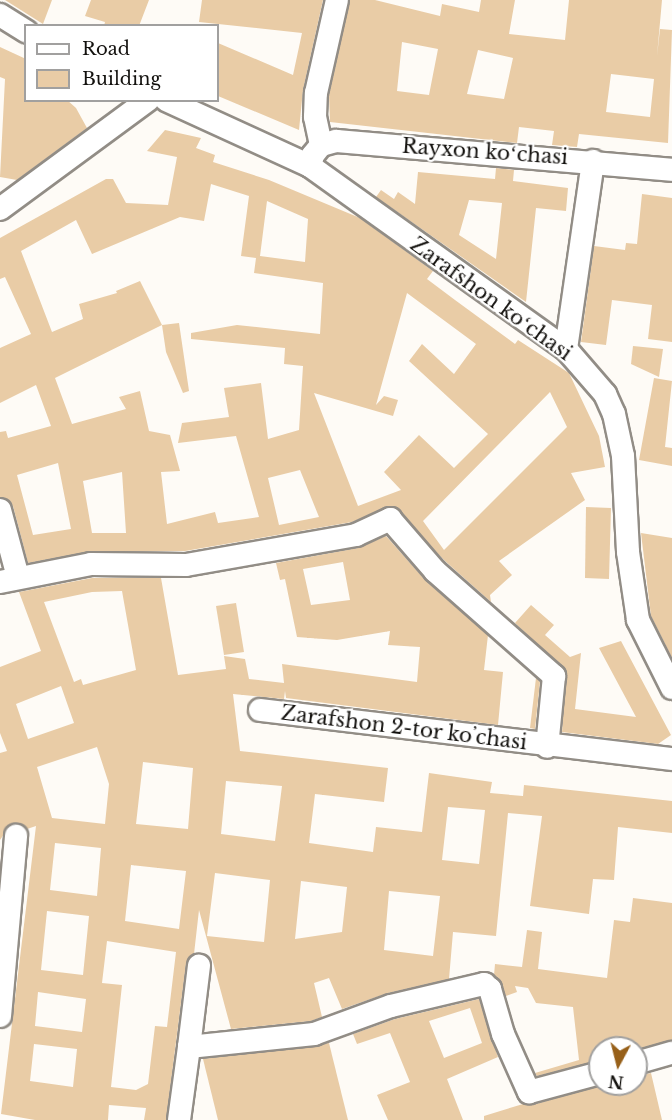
<!DOCTYPE html>
<meta charset="utf-8">
<style>
body{margin:0}
#map{position:relative;width:672px;height:1120px;overflow:hidden;background:#fefbf6;font-family:"Libre Baskerville",serif}
div>[style]{position:absolute}
[style*='--x']{left:calc(var(--x)*1px);top:calc(var(--y)*1px);width:calc(var(--w)*1px);rotate:calc(var(--a)*1deg)}
.building>*{inset:0;background:#e9cca6}
.roads{filter:drop-shadow(2px 0 #928d86) drop-shadow(-2px 0 #928d86) drop-shadow(0 2px #928d86) drop-shadow(0 -2px #928d86)}
.minor>*{height:22px;margin:-11px;padding:0 11px;transform-origin:11px;border-radius:11px;background:#fff}
span{translate:-50% -50%;white-space:nowrap;text-align:center;line-height:1.15;-webkit-text-stroke:4.5px #fff;paint-order:stroke}
.street-label{font-size:20px;color:#13110e}
.legend{position:absolute;left:24px;top:24px;width:195px;height:78px;box-sizing:border-box;background:#fff;border:2px solid #a1a09f;margin:0;padding:8px 10px;list-style:none;font-size:18px;color:#13110e}
.legend li{display:flex;align-items:center;gap:12px;height:30px}
.legend b{width:30px;border:2px solid #a1a09f}
.north{position:absolute;left:588px;top:1036px;width:60px;height:60px;box-sizing:border-box;background:#fff;border:2px solid #a1a09f;border-radius:50%;rotate:187deg;font-size:16px;font-weight:700;line-height:24px;text-align:center;color:#13110e}
.north::after{content:'';display:block;margin:auto;width:21px;height:27px;background:#976019;clip-path:polygon(50% 0,100% 100%,50% 72%,0 100%)}
</style>
<div id="map">
<div class="building">
<div style="clip-path:polygon(5px 0,52px 0,43px 24px)"></div>
<div style="clip-path:polygon(91px 0,149px 0,139px 26px,104px 26px,105px 22px,85px 16px)"></div>
<div style="clip-path:polygon(202px 0,323px 0,303px 90px,299px 130px,218px 96px,218px 43px,293px 75px,302px 33px,199px 22px)"></div>
<div style="clip-path:polygon(evenodd,350px 0,375px 0,440px 16px,442px 4px,479px 12px,481px 0,515px 0,509px 34px,565px 40px,569px 0,662px 0,657px 56px,660px 29px,672px 30px,668px 143px,579px 134px,577px 147px,552px 145px,554px 131px,519px 127px,517px 143px,330px 122px,329px 95px,350px 0,402px 42px,438px 49px,429px 95px,397px 91px,402px 42px,350px 0,478px 50px,513px 58px,504px 99px,467px 94px,478px 50px,350px 0,611px 74px,654px 79px,650px 117px,606px 112px,611px 74px)"></div>
<div style="clip-path:polygon(0 47px,26px 59px,26px 100px,67px 100px,76px 108px,87px 128px,17px 180px,0 177px,5px 79px,0 77px)"></div>
<div style="clip-path:polygon(evenodd,165px 130px,201px 138px,196px 148px,215px 155px,213px 162px,269px 180px,360px 218px,433px 271px,427px 279px,455px 300px,515px 344px,518px 340px,569px 373px,599px 436px,605px 467px,571px 473px,585px 500px,499px 561px,512px 575px,490px 595px,491px 602px,445px 561px,392px 506px,352px 522px,185px 551px,91px 551px,28px 563px,13px 506px,0 497px,0 432px,6px 431px,8px 438px,51px 426px,36px 385px,0 403px,0 348px,31px 334px,5px 277px,0 279px,0 238px,106px 179px,113px 179px,126px 203px,168px 205px,177px 157px,147px 151px,165px 130px,211px 184px,249px 196px,241px 256px,256px 258px,254px 273px,323px 283px,320px 334px,237px 325px,191px 333px,191px 339px,285px 348px,284px 364px,303px 366px,299px 430px,268px 439px,261px 383px,224px 388px,229px 417px,182px 423px,178px 443px,236px 436px,259px 517px,218px 523px,215px 512px,167px 524px,161px 472px,180px 471px,170px 435px,149px 431px,140px 391px,119px 397px,126px 409px,72px 424px,55px 378px,162px 325px,140px 281px,116px 291px,117px 293px,79px 304px,83px 319px,52px 332px,21px 251px,76px 220px,92px 254px,180px 217px,204px 221px,211px 184px,165px 130px,267px 201px,308px 219px,305px 262px,260px 256px,267px 201px,165px 130px,407px 293px,476px 344px,454px 374px,422px 344px,409px 361px,488px 434px,454px 468px,419px 435px,384px 472px,401px 490px,358px 506px,314px 393px,393px 416px,398px 400px,384px 396px,376px 405px,407px 293px,165px 130px,550px 392px,567px 427px,444px 550px,423px 521px,550px 392px,165px 130px,58px 463px,71px 529px,33px 535px,17px 475px,58px 463px,165px 130px,300px 470px,319px 517px,279px 525px,268px 478px,300px 470px,165px 130px,122px 472px,126px 533px,92px 533px,83px 481px,122px 472px)"></div>
<div style="clip-path:polygon(evenodd,496px 168px,514px 170px,513px 181px,568px 188px,566px 211px,536px 208px,526px 302px,376px 197px,381px 190px,394px 199px,398px 192px,415px 204px,418px 172px,495px 179px,496px 168px,469px 200px,502px 203px,496px 259px,459px 235px,469px 200px)"></div>
<div style="clip-path:polygon(642px 194px,672px 198px,672px 342px,648px 339px,652px 305px,612px 300px,606px 345px,581px 342px,594px 246px,625px 250px,626px 243px,637px 244px)"></div>
<div style="clip-path:polygon(179px 323px,189px 391px,183px 393px,166px 352px,162px 325px)"></div>
<div style="clip-path:polygon(633px 346px,663px 349px,659px 377px,631px 364px)"></div>
<div style="clip-path:polygon(654px 378px,672px 381px,665px 447px,672px 448px,672px 466px,639px 460px)"></div>
<div style="clip-path:polygon(586px 507px,611px 508px,609px 579px,585px 578px)"></div>
<div style="clip-path:polygon(641px 533px,672px 538px,672px 658px,651px 616px)"></div>
<div style="clip-path:polygon(evenodd,386px 536px,426px 581px,488px 635px,484px 670px,503px 672px,498px 725px,286px 698px,285px 691px,284px 699px,233px 694px,240px 751px,388px 768px,384px 802px,315px 794px,309px 843px,373px 852px,376px 827px,422px 832px,429px 773px,492px 782px,490px 793px,523px 796px,524px 785px,672px 801px,672px 833px,618px 827px,614px 880px,593px 879px,589px 914px,530px 906px,542px 816px,508px 813px,496px 936px,453px 932px,449px 979px,388px 993px,342px 1009px,329px 978px,314px 983px,322px 1017px,311px 1021px,231px 1029px,199px 910px,194px 954px,186px 964px,166px 1120px,144px 1120px,146px 1108px,109px 1105px,108px 1120px,35px 1120px,1px 1114px,36px 826px,27px 829px,18px 823px,11px 824px,0 840px,0 753px,7px 751px,0 733px,0 667px,41px 651px,19px 592px,92px 578px,161px 578px,178px 675px,226px 669px,224px 656px,245px 659px,249px 679px,284px 683px,282px 664px,417px 682px,420px 647px,388px 645px,390px 631px,337px 640px,297px 637px,285px 579px,280px 580px,276px 563px,358px 548px,386px 536px,343px 562px,350px 600px,311px 605px,303px 569px,343px 562px,386px 536px,122px 591px,136px 670px,83px 685px,81px 679px,74px 682px,44px 602px,92px 592px,122px 591px,386px 536px,61px 686px,74px 723px,28px 739px,16px 704px,61px 686px,386px 536px,97px 747px,109px 784px,105px 824px,52px 818px,37px 767px,97px 747px,386px 536px,143px 762px,193px 768px,188px 829px,136px 824px,143px 762px,386px 536px,226px 781px,282px 786px,275px 841px,221px 834px,226px 781px,386px 536px,448px 807px,485px 810px,479px 864px,442px 860px,448px 807px,386px 536px,55px 843px,101px 848px,97px 896px,50px 890px,55px 843px,386px 536px,131px 865px,186px 871px,179px 929px,125px 921px,131px 865px,386px 536px,215px 873px,270px 880px,264px 942px,207px 936px,215px 873px,386px 536px,301px 881px,347px 887px,342px 932px,295px 939px,301px 881px,386px 536px,389px 891px,440px 896px,433px 956px,384px 950px,389px 891px,386px 536px,47px 911px,89px 916px,83px 975px,41px 970px,47px 911px,386px 536px,107px 941px,176px 952px,167px 1027px,155px 1026px,148px 1084px,136px 1090px,111px 1087px,122px 985px,102px 983px,107px 941px,386px 536px,38px 992px,86px 999px,82px 1032px,35px 1026px,38px 992px,386px 536px,34px 1044px,77px 1049px,73px 1087px,30px 1081px,34px 1044px)"></div>
<div style="clip-path:polygon(236px 603px,244px 652px,224px 655px,216px 606px)"></div>
<div style="clip-path:polygon(531px 605px,554px 625px,545px 635px,570px 657px,581px 653px,575px 709px,636px 717px,599px 648px,621px 641px,671px 735px,658px 744px,562px 732px,566px 671px,515px 623px)"></div>
<div style="clip-path:polygon(536px 678px,540px 682px,535px 729px,530px 728px)"></div>
<div style="clip-path:polygon(633px 898px,672px 903px,672px 1040px,636px 1049px,600px 1048px,600px 1060px,537px 1076px,535px 1073px,579px 1060px,573px 1007px,536px 1003px,528px 988px,515px 986px,517px 992px,506px 996px,494px 975px,495px 964px,522px 967px,527px 930px,542px 932px,538px 969px,607px 978px,614px 920px,630px 922px)"></div>
<div style="clip-path:polygon(evenodd,479px 999px,498px 1057px,447px 1079px,463px 1120px,388px 1120px,377px 1095px,410px 1082px,390px 1033px,357px 1044px,353px 1034px,395px 1019px,479px 999px,470px 1008px,482px 1043px,444px 1058px,429px 1021px,470px 1008px)"></div>
<div style="clip-path:polygon(329px 1043px,348px 1120px,218px 1120px,203px 1059px)"></div>
<div style="clip-path:polygon(651px 1073px,662px 1120px,484px 1120px,484px 1116px,523px 1104px,532px 1105px,607px 1084px,636px 1084px,636px 1076px)"></div>
</div>
<div class="roads">
<div class="minor">
<div style="--x:0;--y:15;--w:31;--a:32"></div>
<div style="--x:166;--y:100;--w:158;--a:24.6"></div>
<div style="--x:310;--y:166;--w:315;--a:35.6"></div>
<div style="--x:566;--y:349;--w:60;--a:49.1"></div>
<div style="--x:605;--y:394;--w:22;--a:66"></div>
<div style="--x:614;--y:414;--w:43;--a:77.9"></div>
<div style="--x:623;--y:456;--w:96;--a:87"></div>
<div style="--x:628;--y:552;--w:69;--a:81.6"></div>
<div style="--x:638;--y:620;--w:76;--a:63.4"></div>
<div style="--x:321;--y:145;--w:29;--a:-102"></div>
<div style="--x:315;--y:117;--w:24;--a:-88"></div>
<div style="--x:316;--y:93;--w:95;--a:-77.3"></div>
<div style="--x:310;--y:166;--w:11;--a:-75"></div>
<div style="--x:313;--y:155;--w:13;--a:-51"></div>
<div style="--x:321;--y:145;--w:16;--a:-15"></div>
<div style="--x:336;--y:141;--w:337;--a:4.9"></div>
<div style="--x:0;--y:209;--w:184;--a:-36.4"></div>
<div style="--x:566;--y:349;--w:190;--a:-81.8"></div>
<div style="--x:0;--y:510;--w:69;--a:75"></div>
<div style="--x:0;--y:582;--w:93;--a:-11.2"></div>
<div style="--x:91;--y:564;--w:95;--a:0.6"></div>
<div style="--x:186;--y:565;--w:173;--a:-10"></div>
<div style="--x:356;--y:535;--w:38;--a:-25"></div>
<div style="--x:390;--y:519;--w:69;--a:49.1"></div>
<div style="--x:435;--y:571;--w:159;--a:41.4"></div>
<div style="--x:554;--y:676;--w:71;--a:95.6"></div>
<div style="--x:260;--y:710;--w:415;--a:6.8"></div>
<div style="--x:0;--y:1016;--w:181;--a:-84.9"></div>
<div style="--x:189;--y:1047;--w:82;--a:-83"></div>
<div style="--x:636;--y:1063;--w:37;--a:-16"></div>
<div style="--x:179;--y:1120;--w:74;--a:-82.2"></div>
<div style="--x:189;--y:1047;--w:126;--a:-5.9"></div>
<div style="--x:314;--y:1034;--w:82;--a:-20"></div>
<div style="--x:391;--y:1006;--w:96;--a:-13.3"></div>
<div style="--x:484;--y:984;--w:8;--a:40"></div>
<div style="--x:490;--y:989;--w:47;--a:73.9"></div>
<div style="--x:503;--y:1034;--w:64;--a:65.9"></div>
<div style="--x:529;--y:1092;--w:73;--a:-15"></div>
</div>
</div>
<div class="street-label">
<span style="left:485px;top:152px;rotate:4deg">Rayxon koʻchasi</span>
<span style="left:491px;top:299px;rotate:36deg">Zarafshon koʻchasi</span>
<span style="left:404px;top:728px;rotate:7deg">Zarafshon 2-tor koʼchasi</span>
</div>
<ul class="legend">
<li><b style="height:8px;background:#fff"></b>Road</li>
<li><b style="height:16px;background:#e9cca6"></b>Building</li>
</ul>
<div class="north">N</div>
</div>
